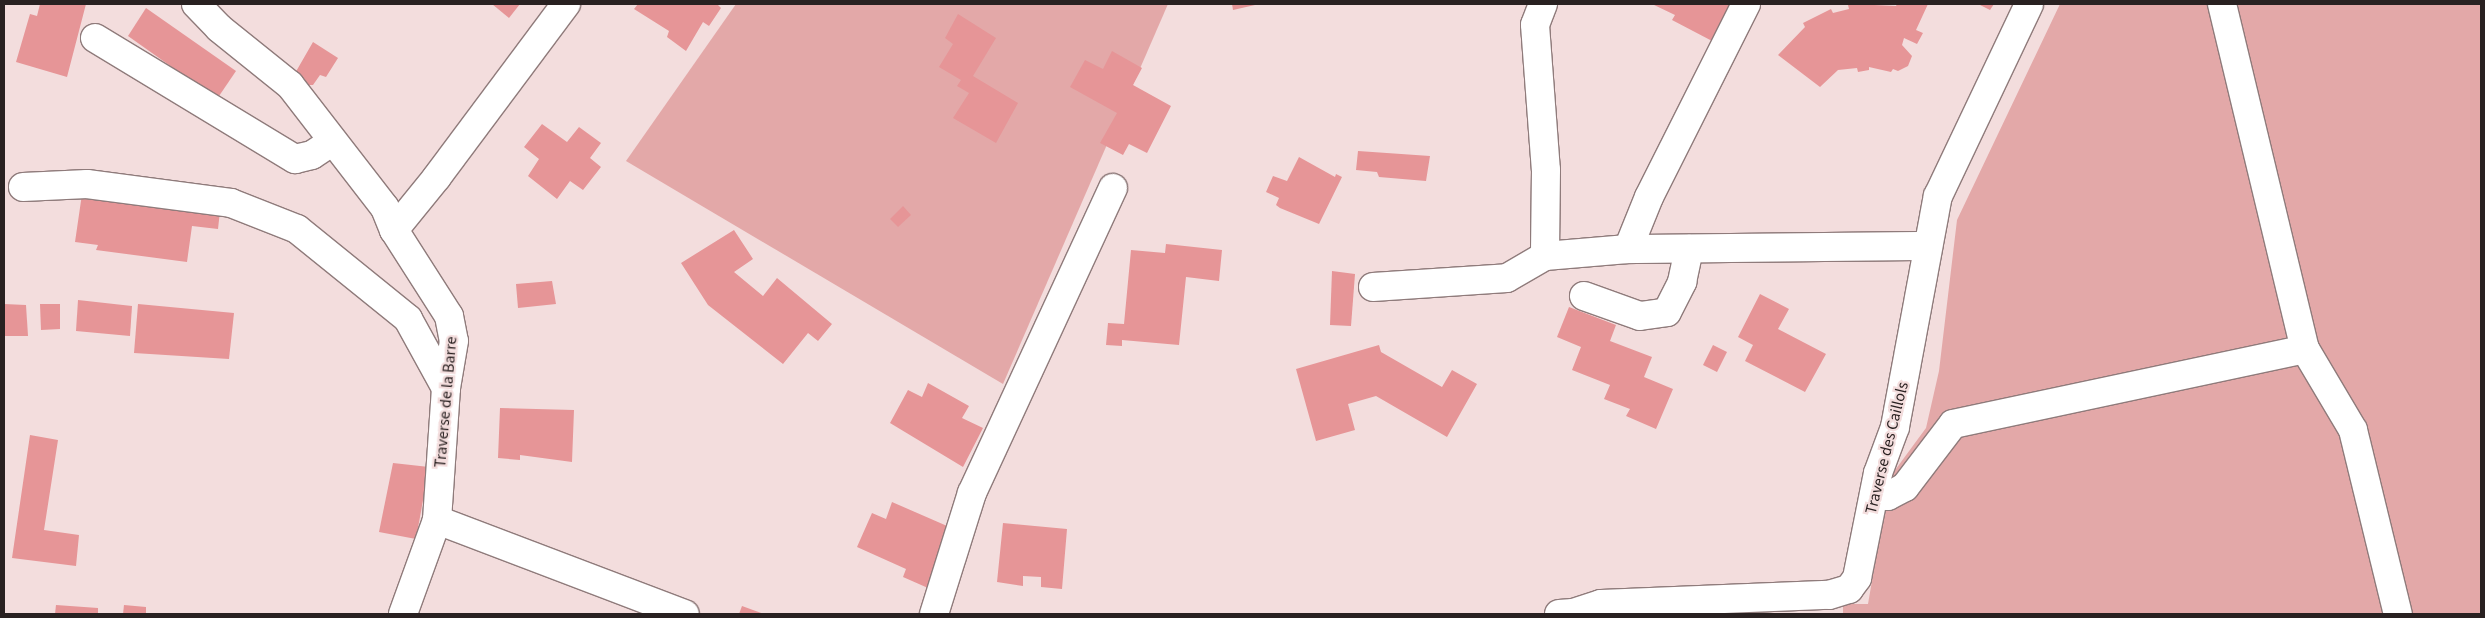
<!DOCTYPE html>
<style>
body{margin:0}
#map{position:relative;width:2485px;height:618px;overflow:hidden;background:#f3dddd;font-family:"Source Sans 3",sans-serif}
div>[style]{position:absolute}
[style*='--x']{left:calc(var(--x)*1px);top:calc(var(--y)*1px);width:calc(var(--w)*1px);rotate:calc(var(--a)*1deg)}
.green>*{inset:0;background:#e3a8a8}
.building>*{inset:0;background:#e69597}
.roads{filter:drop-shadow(1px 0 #8f7b7b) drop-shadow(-1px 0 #8f7b7b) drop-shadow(0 1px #8f7b7b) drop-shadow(0 -1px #8f7b7b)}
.minor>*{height:28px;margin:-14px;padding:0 14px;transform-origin:14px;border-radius:14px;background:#fff}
span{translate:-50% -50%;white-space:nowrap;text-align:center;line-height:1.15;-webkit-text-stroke:4.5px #f3dddd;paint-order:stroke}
.street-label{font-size:16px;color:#292121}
.frame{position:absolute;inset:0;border:5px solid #292121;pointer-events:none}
</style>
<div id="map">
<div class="green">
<div style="clip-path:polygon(736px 4px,1168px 4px,1003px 384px,626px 161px)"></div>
<div style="clip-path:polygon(2060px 4px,2481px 4px,2481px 614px,1843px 614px,1843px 604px,1868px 604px,1890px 477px,1926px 428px,1939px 371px,1957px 220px)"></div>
</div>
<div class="building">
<div style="clip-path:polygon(40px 4px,86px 4px,67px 77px,16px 62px,30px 14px,37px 16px)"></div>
<div style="clip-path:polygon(492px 4px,520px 4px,509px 18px)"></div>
<div style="clip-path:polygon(638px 4px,717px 4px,721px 8px,709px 26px,703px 22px,686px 51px,667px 37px,669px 31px,634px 9px)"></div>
<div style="clip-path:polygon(1232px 4px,1254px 4px,1255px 5px,1233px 10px)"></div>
<div style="clip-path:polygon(1652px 4px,1733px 4px,1714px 42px,1672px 20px,1675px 15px)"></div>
<div style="clip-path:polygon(1853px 4px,1896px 6px,1897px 4px,1928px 4px,1916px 30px,1923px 33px,1917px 44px,1904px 38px,1902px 45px,1912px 56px,1908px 66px,1898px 71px,1893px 69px,1891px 72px,1869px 67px,1869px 70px,1858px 72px,1857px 68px,1838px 70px,1820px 87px,1778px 55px,1805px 27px,1803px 23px,1831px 9px,1833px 13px,1849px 9px,1848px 5px)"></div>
<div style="clip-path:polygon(1978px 4px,1994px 4px,1990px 10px)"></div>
<div style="clip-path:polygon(146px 8px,236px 71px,217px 99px,128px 36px)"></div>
<div style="clip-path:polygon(958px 14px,996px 38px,973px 76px,1018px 103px,996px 143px,953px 118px,969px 93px,957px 86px,961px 80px,939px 67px,953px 44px,945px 38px)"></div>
<div style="clip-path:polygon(313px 42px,338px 58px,326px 77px,320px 75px,313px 85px,304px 85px,294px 75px)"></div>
<div style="clip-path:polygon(1112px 51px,1142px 68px,1133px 85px,1171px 106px,1147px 153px,1129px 144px,1123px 155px,1100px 143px,1117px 113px,1070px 87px,1085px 60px,1103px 69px)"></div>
<div style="clip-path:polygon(542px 124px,567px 142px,579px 127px,601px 143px,590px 158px,601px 167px,583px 190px,570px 181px,557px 199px,528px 176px,539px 159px,524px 147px)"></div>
<div style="clip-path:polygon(1358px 151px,1430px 156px,1426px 181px,1379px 177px,1377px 172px,1356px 170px)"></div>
<div style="clip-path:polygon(1299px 157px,1335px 177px,1336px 174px,1342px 177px,1319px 224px,1280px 208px,1276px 205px,1279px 198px,1266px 192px,1273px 176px,1287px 181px)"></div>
<div style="clip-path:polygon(82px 194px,220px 211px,218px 229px,192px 226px,187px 262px,96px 250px,98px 245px,75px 242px)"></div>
<div style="clip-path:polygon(903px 206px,911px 215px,898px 227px,890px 219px)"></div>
<div style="clip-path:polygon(734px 230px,753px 259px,734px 272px,763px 296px,777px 278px,832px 324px,818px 341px,808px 333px,783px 364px,708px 305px,681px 263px)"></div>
<div style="clip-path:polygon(1166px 244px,1222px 250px,1219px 281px,1186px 277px,1179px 345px,1122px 340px,1122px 346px,1106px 345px,1108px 323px,1124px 324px,1131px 250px,1165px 253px)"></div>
<div style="clip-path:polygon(1332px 271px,1355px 274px,1351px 326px,1330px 325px)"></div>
<div style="clip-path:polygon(552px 281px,556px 304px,518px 308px,516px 284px)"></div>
<div style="clip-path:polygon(1760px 294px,1789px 309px,1778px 329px,1826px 354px,1805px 392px,1745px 361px,1753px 345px,1738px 337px)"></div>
<div style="clip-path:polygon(78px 300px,132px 306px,130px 336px,76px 331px)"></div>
<div style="clip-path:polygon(4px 304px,26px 305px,28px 336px,4px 336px)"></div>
<div style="clip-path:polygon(40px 304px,60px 304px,60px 329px,41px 330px)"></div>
<div style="clip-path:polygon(138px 304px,234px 313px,229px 359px,134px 353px)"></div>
<div style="clip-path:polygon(1569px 307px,1616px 325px,1610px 341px,1652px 357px,1644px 377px,1673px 389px,1656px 429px,1626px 416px,1630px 409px,1604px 399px,1610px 385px,1572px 370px,1581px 347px,1557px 337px)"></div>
<div style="clip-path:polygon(1379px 345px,1381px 352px,1442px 387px,1452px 370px,1477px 384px,1447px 437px,1376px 396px,1348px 404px,1355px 430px,1316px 441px,1296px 369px)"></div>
<div style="clip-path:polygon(1713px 345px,1727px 352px,1717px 372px,1703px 365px)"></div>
<div style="clip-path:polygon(928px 383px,969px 406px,962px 418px,983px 428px,963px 467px,890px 423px,908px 390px,922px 397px)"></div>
<div style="clip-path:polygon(500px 408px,574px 410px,572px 462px,520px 455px,520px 460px,498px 458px)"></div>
<div style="clip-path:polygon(30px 435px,58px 440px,44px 530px,79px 535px,76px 566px,12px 558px)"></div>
<div style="clip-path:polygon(393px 463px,429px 467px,416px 539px,379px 532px)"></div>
<div style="clip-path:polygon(892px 502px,954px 529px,928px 588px,903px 577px,906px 569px,857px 547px,872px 513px,886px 519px)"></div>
<div style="clip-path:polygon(1003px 523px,1067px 529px,1062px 589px,1041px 587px,1041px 577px,1023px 576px,1023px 586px,997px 582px)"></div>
<div style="clip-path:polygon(56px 605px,98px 608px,98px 614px,55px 614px)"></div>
<div style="clip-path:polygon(124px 605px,146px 607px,146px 614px,123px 614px)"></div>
<div style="clip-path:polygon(742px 606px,764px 614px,739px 614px)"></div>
</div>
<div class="roads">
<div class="minor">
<div style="--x:196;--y:4;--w:33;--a:46"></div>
<div style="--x:219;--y:28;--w:91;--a:38.8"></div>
<div style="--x:290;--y:85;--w:155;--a:52.3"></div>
<div style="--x:385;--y:208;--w:24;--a:68"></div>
<div style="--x:394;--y:230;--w:102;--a:57.4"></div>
<div style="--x:449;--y:316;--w:25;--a:79"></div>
<div style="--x:454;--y:341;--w:48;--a:99.7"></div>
<div style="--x:446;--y:388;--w:132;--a:93.9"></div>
<div style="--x:437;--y:520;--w:100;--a:109.9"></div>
<div style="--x:1543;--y:4;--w:22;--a:111"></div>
<div style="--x:1535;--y:25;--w:145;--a:85.7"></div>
<div style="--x:1546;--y:170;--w:86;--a:90.7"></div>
<div style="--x:2222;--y:4;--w:355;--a:76.5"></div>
<div style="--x:95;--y:38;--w:234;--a:31.2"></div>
<div style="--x:295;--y:159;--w:17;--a:-13"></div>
<div style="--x:312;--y:155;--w:25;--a:-34"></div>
<div style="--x:23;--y:187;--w:64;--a:-2.7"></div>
<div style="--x:87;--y:184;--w:145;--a:7.5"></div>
<div style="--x:231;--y:203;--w:71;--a:21.5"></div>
<div style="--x:297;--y:229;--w:143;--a:39"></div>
<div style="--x:408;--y:319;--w:79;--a:61.2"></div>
<div style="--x:394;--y:230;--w:68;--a:-50.9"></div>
<div style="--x:437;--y:177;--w:216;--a:-53.3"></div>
<div style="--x:1628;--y:249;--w:56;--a:-68"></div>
<div style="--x:1649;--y:197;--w:216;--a:-63.3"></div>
<div style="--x:1373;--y:287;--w:134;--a:-3.8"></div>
<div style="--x:1507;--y:278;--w:44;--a:-30.1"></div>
<div style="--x:1545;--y:256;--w:83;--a:-4.8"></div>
<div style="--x:1628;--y:249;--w:299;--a:-0.6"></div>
<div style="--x:1584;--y:296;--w:59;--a:19.7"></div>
<div style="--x:1640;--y:316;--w:27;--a:-8"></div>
<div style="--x:1667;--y:312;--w:34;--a:-63"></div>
<div style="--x:1682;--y:282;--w:34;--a:-78"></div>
<div style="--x:1874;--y:495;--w:14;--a:4"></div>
<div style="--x:1888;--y:496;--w:19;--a:-28"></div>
<div style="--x:1905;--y:487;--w:79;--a:-52.7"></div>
<div style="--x:1953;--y:424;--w:360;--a:-12"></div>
<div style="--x:2305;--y:349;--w:94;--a:59.3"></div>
<div style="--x:2353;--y:430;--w:189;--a:76.3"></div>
<div style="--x:437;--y:520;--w:265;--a:20.8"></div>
<div style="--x:934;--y:614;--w:127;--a:-72.6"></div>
<div style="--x:972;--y:493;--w:336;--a:-65.2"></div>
<div style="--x:1559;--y:614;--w:14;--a:-4"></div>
<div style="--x:1573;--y:613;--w:29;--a:-18"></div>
<div style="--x:1601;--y:604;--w:228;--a:-2.3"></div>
<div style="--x:1829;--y:595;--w:21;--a:-17"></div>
<div style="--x:1849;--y:589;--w:14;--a:-54"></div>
<div style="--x:1857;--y:578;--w:107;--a:-78.7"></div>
<div style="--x:1878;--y:473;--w:49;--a:-69.7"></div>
<div style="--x:1895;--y:427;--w:235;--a:-79.5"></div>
<div style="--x:1938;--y:196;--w:212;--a:-64.6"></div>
</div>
</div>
<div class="street-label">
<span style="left:446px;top:402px;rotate:-85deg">Traverse de la Barre</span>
<span style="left:1887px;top:448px;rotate:-76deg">Traverse des Caillols</span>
</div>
<div class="frame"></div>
</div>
